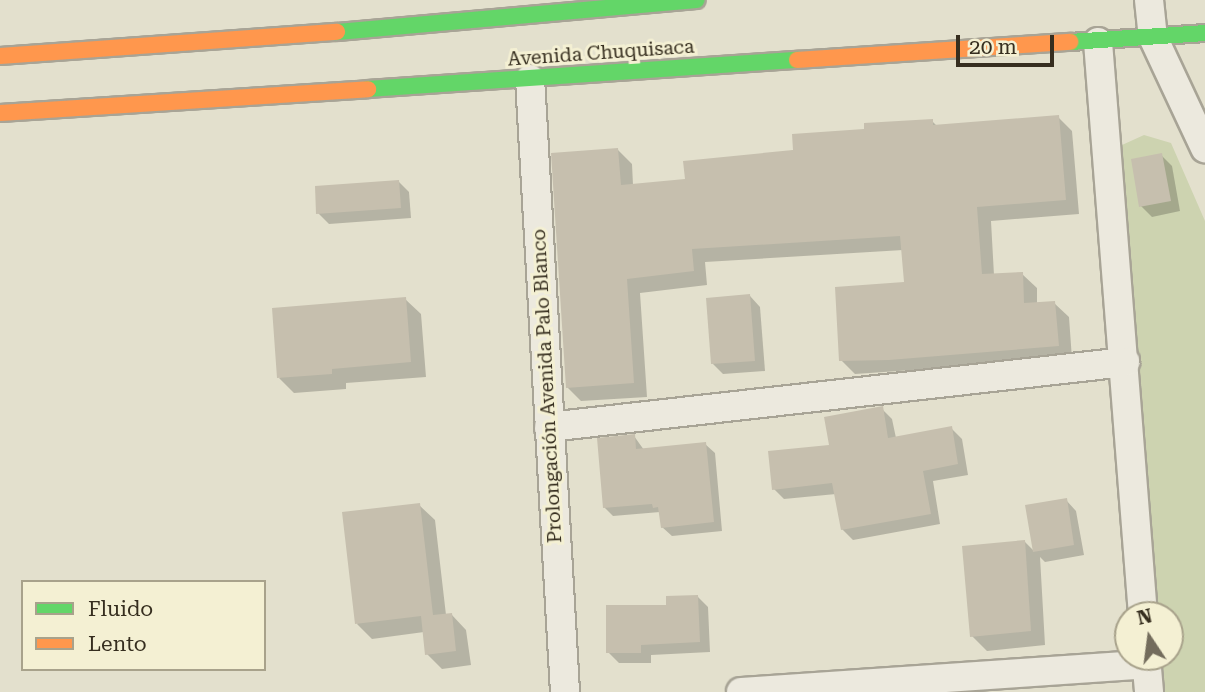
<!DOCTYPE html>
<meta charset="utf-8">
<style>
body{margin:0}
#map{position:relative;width:1205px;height:692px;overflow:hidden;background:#e3e0cd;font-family:"Roboto Serif",serif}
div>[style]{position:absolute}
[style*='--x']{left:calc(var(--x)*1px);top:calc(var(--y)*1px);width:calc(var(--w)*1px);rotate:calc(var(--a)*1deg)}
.green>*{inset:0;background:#cdd3b0}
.shadow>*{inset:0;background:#0003}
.building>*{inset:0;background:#c6bfae}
.roads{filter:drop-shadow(2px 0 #a8a496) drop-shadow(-2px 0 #a8a496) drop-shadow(0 2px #a8a496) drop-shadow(0 -2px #a8a496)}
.street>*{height:28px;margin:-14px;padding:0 14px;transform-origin:14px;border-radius:14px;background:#ece9de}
.fast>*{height:16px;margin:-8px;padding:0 8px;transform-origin:8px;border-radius:8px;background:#63d668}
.slow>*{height:16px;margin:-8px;padding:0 8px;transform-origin:8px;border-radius:8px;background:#ff974d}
span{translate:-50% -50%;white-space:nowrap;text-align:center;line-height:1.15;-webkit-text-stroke:6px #f4f0d3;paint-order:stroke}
.street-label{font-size:19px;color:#362e1f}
.legend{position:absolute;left:21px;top:580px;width:245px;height:91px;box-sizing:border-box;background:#f4f0d3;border:2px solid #a8a28b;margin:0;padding:9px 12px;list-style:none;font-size:21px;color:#362e1f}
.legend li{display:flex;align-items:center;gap:14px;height:35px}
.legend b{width:35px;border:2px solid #a8a28b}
.north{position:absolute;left:1114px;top:601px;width:70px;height:70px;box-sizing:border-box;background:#f4f0d3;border:2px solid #a8a28b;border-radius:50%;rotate:347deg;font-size:19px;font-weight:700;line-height:28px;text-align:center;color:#362e1f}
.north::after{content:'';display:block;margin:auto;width:24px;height:32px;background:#736c5c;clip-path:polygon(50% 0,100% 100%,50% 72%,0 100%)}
.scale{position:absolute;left:956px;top:35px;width:98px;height:32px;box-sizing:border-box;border:4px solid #362e1f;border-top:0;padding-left:9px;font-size:21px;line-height:24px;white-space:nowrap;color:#362e1f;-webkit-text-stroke:5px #f4f0d3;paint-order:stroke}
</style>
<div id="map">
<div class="green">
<div style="clip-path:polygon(1144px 135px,1171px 143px,1205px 221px,1205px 692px,1160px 692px,1158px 657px,1170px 657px,1170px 615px,1155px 615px,1122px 145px)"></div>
</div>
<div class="shadow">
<div style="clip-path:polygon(1058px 117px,1072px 131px,1079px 214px,991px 221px,994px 275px,1022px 274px,1037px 288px,1037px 304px,1054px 303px,1069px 317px,1072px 359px,855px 374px,841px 360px,906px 284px,903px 250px,705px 262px,707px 285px,640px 293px,647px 397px,581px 401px,567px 387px,618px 150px,632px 164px,633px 185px,687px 180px,866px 130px,932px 121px,937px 126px)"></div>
<div style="clip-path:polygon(1161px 155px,1172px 166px,1180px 211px,1152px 217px,1141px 206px)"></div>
<div style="clip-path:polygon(399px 182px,409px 192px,411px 218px,329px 224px,318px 213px)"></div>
<div style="clip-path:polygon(750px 296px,760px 307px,765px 371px,723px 374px,712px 363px)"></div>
<div style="clip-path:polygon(405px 299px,421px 314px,426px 377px,346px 383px,346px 389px,294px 393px,279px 378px)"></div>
<div style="clip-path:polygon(881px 408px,892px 419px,896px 438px,951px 428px,962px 439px,968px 475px,933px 481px,940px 524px,853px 540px,842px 529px,836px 494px,784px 499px,774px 489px)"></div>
<div style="clip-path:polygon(634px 436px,644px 450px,705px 444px,715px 453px,722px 531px,672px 536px,662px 527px,660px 512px,613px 516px,604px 507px)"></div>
<div style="clip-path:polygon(1066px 500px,1076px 511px,1084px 555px,1045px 562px,1040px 557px,1045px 645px,987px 651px,972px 636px,1025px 542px,1034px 551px)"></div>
<div style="clip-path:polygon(419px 505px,435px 520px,446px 615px,451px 614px,466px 630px,471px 665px,442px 669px,427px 654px,424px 632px,372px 639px,357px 624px)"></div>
<div style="clip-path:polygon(698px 597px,708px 607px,710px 652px,651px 655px,651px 663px,619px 663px,608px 652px,668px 607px)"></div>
</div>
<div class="building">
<div style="clip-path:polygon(1059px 115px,1066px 200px,977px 207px,982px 274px,1023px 272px,1024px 303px,1055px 301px,1059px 346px,889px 360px,839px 361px,835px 287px,904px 282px,900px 236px,692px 249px,694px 271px,627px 279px,634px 383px,566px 388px,551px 153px,618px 148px,621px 185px,685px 179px,683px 161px,793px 150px,792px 134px,864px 129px,864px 123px,933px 119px,933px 125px)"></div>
<div style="clip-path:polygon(1162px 153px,1171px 201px,1139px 207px,1131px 159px)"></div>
<div style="clip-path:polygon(399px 180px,401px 208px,316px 214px,315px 186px)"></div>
<div style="clip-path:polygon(750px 294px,755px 361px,711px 364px,706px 298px)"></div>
<div style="clip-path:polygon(406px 297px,411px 362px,332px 369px,332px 374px,277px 378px,272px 308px)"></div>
<div style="clip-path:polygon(883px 406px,888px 438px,952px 426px,958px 464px,923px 471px,931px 514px,841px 530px,832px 483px,772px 490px,768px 451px,829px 445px,824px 417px)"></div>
<div style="clip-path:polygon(635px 434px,636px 449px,706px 442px,714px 522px,661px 528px,658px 507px,653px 508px,652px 504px,603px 508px,597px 438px)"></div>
<div style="clip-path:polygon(1067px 498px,1074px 545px,1033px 552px,1025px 505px)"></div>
<div style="clip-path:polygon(420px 503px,433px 615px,452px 613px,456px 651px,425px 655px,421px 616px,355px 624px,342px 512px)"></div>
<div style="clip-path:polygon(1025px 540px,1031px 631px,970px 637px,962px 546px)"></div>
<div style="clip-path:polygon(698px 595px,700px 642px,641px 645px,641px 653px,606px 653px,606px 605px,666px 605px,666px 596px)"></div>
</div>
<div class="roads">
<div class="street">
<div style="--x:1149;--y:0;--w:37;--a:84"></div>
<div style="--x:1153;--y:37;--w:123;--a:64.9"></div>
<div style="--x:1098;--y:42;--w:575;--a:85.51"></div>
<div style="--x:530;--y:79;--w:614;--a:86.73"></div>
<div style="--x:549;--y:427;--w:580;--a:-6.44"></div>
<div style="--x:1146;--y:657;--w:35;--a:85"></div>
<div style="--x:741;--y:692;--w:407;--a:-3.9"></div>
</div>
<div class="fast">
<div style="--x:337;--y:32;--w:361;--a:-5.1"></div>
<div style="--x:1070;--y:42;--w:135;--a:-3.8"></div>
<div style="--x:368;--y:89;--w:430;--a:-3.9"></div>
</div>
<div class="slow">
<div style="--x:0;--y:56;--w:338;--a:-4.1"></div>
<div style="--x:797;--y:60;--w:274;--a:-3.8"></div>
<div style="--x:0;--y:113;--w:369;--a:-3.7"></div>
</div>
</div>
<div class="street-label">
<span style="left:601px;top:53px;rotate:-4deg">Avenida Chuquisaca</span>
<span style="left:547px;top:386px;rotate:-93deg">Prolongación Avenida Palo Blanco</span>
</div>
<ul class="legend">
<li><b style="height:9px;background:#63d668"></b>Fluido</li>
<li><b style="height:9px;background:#ff974d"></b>Lento</li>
</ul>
<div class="north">N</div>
<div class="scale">20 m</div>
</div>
